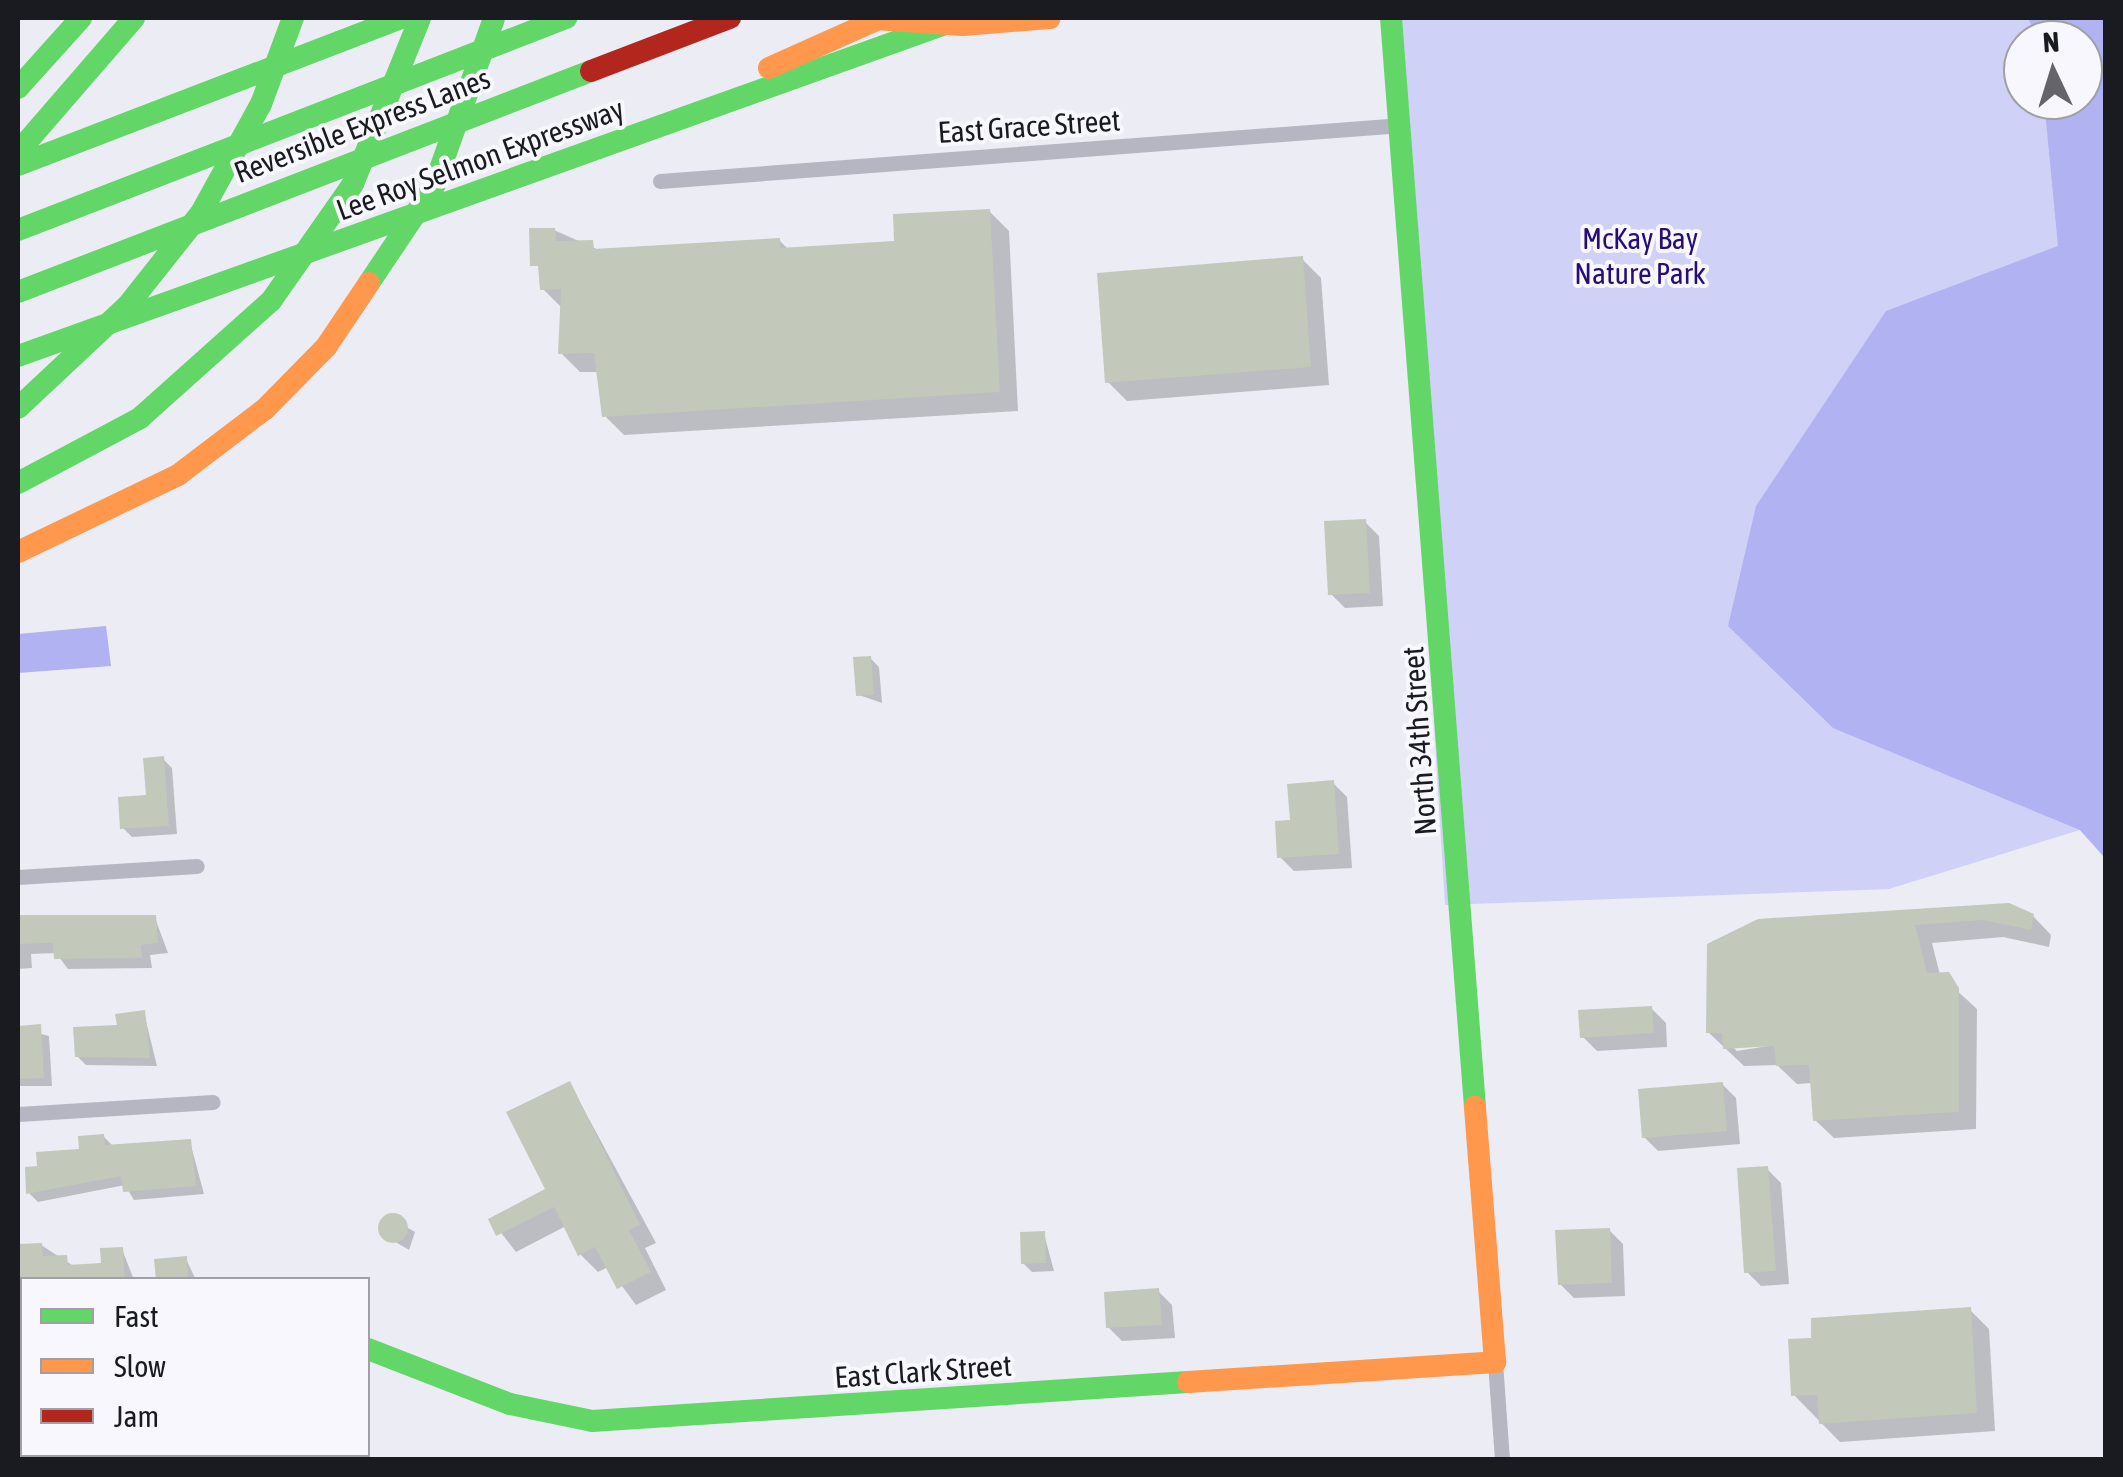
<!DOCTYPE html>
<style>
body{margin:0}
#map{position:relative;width:2123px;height:1477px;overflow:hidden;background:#ececf4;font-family:"Asap Condensed",sans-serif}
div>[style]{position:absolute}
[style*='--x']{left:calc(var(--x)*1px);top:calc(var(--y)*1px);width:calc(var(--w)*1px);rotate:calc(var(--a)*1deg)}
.green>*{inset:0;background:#cfd1f7}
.water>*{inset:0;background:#b0b2f1}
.shadow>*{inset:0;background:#0003}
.building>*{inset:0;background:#c2c8ba}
.round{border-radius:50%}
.street>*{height:15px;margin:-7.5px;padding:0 7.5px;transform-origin:7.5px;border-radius:7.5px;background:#b6b6c3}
.fast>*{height:22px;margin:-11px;padding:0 11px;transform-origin:11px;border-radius:11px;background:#63d668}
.slow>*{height:22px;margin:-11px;padding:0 11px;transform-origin:11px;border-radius:11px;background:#ff974d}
.jam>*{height:22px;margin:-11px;padding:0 11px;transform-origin:11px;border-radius:11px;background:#b3261e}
.fast-bridge>*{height:22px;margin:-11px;padding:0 11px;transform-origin:11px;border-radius:11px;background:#63d668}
.slow-bridge>*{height:22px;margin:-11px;padding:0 11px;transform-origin:11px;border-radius:11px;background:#ff974d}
span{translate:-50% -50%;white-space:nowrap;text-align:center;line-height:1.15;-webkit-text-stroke:8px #f7f7fd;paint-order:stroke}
.street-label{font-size:30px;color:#1a1b20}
.park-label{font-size:30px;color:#260e74}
.frame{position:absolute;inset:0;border:20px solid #1a1b20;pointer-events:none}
.legend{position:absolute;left:20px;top:1277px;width:350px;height:180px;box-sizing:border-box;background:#f7f7fd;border:2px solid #9f9fa5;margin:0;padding:12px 18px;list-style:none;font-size:30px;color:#1a1b20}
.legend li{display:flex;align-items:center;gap:20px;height:50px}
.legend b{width:50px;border:2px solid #9f9fa5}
.north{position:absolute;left:2003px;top:20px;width:100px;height:100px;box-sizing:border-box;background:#f7f7fd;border:2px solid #9f9fa5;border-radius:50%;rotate:356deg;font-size:28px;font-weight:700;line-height:40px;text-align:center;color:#1a1b20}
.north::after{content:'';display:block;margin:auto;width:35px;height:45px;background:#64646a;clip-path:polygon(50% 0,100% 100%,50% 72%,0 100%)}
</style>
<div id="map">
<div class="green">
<div style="clip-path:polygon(evenodd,1391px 18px,2105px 18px,2105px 858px,2080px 830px,1889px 889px,1445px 905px,1391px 18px,2023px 40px,2083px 40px,2083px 100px,2023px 100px,2023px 40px)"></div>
</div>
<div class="water">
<div style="clip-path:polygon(2028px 18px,2105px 18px,2105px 858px,2080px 830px,1833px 728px,1728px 626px,1756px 506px,1886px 311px,2058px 246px,2044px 100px,2083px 100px,2083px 40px,2038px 40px)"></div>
<div style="clip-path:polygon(106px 626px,111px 666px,18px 673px,18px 634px)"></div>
</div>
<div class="shadow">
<div style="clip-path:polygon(990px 212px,1009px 231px,1018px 411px,624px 435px,605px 416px,599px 372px,580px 372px,561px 353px,563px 309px,543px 289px,554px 230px,601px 251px,779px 240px,789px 250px,896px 244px)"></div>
<div style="clip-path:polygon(1302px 259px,1321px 278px,1329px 385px,1127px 401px,1108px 382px)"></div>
<div style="clip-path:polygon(1365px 522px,1379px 536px,1383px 606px,1345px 608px,1331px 594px)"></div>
<div style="clip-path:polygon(870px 658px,879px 667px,882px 703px,859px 695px)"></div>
<div style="clip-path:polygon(163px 759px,172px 768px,177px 834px,132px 837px,123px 828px,149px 798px)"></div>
<div style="clip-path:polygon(1333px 783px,1347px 797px,1352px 868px,1294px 871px,1280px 857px,1292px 823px)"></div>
<div style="clip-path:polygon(evenodd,2033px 916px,2051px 935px,2049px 947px,2003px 937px,1932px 943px,1940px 975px,1977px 1009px,1976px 1129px,1834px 1138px,1815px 1120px,1813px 1083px,1797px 1084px,1777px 1065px,1744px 1066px,1708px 1032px,1759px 921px,2033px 916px,1787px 1043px,1737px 1051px,1732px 1046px,1787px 1043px)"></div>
<div style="clip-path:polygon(155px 918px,168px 953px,150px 955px,152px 968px,68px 969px,56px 953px,31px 954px,32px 968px,18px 969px,18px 919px)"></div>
<div style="clip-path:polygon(1651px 1008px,1666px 1023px,1667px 1047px,1597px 1051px,1582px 1036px)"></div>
<div style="clip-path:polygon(144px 1013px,157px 1066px,86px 1065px,77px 1056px)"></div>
<div style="clip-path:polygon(18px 1017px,18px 1028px,49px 1036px,52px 1086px,18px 1086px)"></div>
<div style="clip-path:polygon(570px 1084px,656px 1243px,645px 1248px,666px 1290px,636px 1305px,608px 1267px,598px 1272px,580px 1254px,566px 1226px,516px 1252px,491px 1220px,548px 1190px)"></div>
<div style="clip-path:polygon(1722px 1084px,1736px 1098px,1740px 1144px,1658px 1151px,1644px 1137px)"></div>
<div style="clip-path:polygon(103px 1136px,112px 1145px,190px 1142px,204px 1194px,134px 1200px,125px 1185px,38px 1202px,29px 1193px)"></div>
<div style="clip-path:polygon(1767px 1169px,1781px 1183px,1789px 1284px,1761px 1286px,1747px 1272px)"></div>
<div style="clip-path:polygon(387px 1216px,415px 1232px,409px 1250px,382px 1234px)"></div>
<div style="clip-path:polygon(1609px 1230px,1623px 1244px,1625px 1296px,1574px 1298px,1560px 1284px)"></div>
<div style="clip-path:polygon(1044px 1234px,1054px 1271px,1032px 1272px,1023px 1263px)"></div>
<div style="clip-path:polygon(41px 1245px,75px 1267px,104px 1265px,122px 1249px,134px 1280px,22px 1280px,18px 1312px,18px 1247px)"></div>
<div style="clip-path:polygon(186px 1259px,196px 1280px,158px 1280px)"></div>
<div style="clip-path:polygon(1158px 1291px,1172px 1305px,1175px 1338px,1122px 1341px,1108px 1327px)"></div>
<div style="clip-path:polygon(1970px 1310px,1989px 1329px,1995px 1431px,1840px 1442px,1794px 1395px,1814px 1340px)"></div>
<div style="clip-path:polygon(18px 1383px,22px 1383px,18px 1425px)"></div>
</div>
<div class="building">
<div style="clip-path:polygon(990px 209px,1000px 392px,602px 417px,594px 353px,558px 354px,561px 289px,540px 290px,538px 266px,530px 266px,529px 228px,555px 228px,556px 241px,593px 240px,594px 249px,780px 238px,780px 248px,894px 241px,893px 214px)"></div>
<div style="clip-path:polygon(1303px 256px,1311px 367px,1105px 383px,1097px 273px)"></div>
<div style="clip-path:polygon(1366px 519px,1370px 593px,1328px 595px,1324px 521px)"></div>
<div style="clip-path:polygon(871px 656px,874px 695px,856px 696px,853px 657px)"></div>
<div style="clip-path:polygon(164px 756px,169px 826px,120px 829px,118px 797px,146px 795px,143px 758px)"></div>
<div style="clip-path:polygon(1334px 780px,1339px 854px,1277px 858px,1275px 821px,1290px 820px,1287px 784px)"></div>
<div style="clip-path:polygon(2009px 903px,2034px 914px,2031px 930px,1983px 920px,1915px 925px,1927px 973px,1949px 972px,1959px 988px,1959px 1112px,1813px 1121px,1809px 1065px,1776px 1066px,1774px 1046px,1723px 1049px,1722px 1033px,1706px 1033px,1707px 944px,1758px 919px)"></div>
<div style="clip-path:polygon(18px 915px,156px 915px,158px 943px,141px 945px,142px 958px,54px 959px,53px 943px,18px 944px)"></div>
<div style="clip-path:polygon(1652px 1006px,1654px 1033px,1580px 1038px,1578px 1010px)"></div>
<div style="clip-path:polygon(145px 1010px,150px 1058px,75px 1057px,73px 1027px,117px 1025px,115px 1014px)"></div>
<div style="clip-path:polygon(41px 1024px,44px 1078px,20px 1079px,18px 1026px)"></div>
<div style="clip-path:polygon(570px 1081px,640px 1225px,629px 1230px,651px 1272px,617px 1289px,595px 1247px,578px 1256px,554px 1207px,496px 1236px,488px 1219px,545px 1189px,506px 1112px)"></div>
<div style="clip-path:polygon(1723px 1082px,1727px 1131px,1642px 1138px,1638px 1089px)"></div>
<div style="clip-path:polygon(104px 1134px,105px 1145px,191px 1139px,196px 1186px,123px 1192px,121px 1176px,26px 1194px,25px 1167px,37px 1166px,36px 1152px,79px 1149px,78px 1136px)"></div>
<div style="clip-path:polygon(1768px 1166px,1776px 1271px,1744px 1273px,1737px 1168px)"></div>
<div class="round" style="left:378px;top:1213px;width:30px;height:30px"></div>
<div style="clip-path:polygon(1610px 1228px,1612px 1283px,1558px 1285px,1555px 1230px)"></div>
<div style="clip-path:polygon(1045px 1231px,1046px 1263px,1021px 1264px,1020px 1232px)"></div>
<div style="clip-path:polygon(42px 1243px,43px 1256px,67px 1255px,68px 1265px,101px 1263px,100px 1248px,123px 1247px,125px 1280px,18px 1280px,18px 1244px)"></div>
<div style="clip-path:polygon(187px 1256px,188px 1280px,156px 1280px,154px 1259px)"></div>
<div style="clip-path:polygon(1159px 1288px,1162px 1325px,1106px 1328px,1104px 1292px)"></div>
<div style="clip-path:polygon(1971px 1307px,1977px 1413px,1819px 1424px,1817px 1395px,1791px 1396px,1788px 1339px,1811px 1338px,1811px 1318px)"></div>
</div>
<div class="street">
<div style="--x:660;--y:181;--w:744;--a:-4.32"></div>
<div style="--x:18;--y:877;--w:179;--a:-3.5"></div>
<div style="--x:18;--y:1114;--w:195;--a:-3.5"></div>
<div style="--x:1495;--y:1362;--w:98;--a:85.9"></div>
<div style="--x:236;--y:1454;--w:6;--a:90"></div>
</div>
<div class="fast">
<div style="--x:1391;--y:18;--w:1092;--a:85.59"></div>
<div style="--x:18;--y:88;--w:94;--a:-48"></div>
<div style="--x:18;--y:152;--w:177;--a:-49.1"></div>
<div style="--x:18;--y:165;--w:409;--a:-21"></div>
<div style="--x:18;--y:230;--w:588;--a:-21.15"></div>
<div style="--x:18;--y:292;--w:614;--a:-21.09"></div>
<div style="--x:18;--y:356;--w:985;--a:-19.7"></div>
<div style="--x:18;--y:1347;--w:4;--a:-14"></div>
<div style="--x:368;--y:1349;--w:152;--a:21.2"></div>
<div style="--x:510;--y:1404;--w:84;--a:11.7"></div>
<div style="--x:592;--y:1421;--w:597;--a:-3.74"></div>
</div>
<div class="slow">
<div style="--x:769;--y:68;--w:123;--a:-24.1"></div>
<div style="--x:1188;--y:1382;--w:308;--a:-3.7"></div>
<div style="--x:1495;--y:1362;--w:256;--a:-94.5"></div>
</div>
<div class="jam">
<div style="--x:591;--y:71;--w:149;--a:-20.9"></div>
</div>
<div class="fast-bridge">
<div style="--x:369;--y:283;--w:117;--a:-56.2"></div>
<div style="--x:434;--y:186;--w:178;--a:-70.3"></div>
<div style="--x:18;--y:408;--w:151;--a:-43.1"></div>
<div style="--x:128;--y:305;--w:117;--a:-51.6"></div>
<div style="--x:201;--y:213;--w:124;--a:-61.2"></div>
<div style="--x:261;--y:104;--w:92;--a:-69.6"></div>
<div style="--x:18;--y:483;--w:138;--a:-28"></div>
<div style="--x:140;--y:418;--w:176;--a:-41.8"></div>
<div style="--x:271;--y:301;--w:143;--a:-55"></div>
<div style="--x:353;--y:184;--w:179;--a:-68"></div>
</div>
<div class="slow-bridge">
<div style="--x:861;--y:18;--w:102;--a:3.9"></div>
<div style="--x:963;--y:25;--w:87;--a:-4.6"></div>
<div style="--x:18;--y:552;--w:178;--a:-25.7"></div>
<div style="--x:178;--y:475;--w:109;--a:-37.2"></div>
<div style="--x:265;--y:409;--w:87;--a:-45.5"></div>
<div style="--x:326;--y:347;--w:77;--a:-56.1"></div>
</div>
<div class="street-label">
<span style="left:362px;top:125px;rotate:-21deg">Reversible Express Lanes</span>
<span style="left:1029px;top:126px;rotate:-4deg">East Grace Street</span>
<span style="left:480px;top:159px;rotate:-20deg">Lee Roy Selmon Expressway</span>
<span style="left:1419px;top:741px;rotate:-94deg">North 34th Street</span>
<span style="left:923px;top:1371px;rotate:-4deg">East Clark Street</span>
</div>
<div class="park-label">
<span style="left:1640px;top:255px">McKay Bay<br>Nature Park</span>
</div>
<div class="frame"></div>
<ul class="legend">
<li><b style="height:12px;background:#63d668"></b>Fast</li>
<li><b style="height:12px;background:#ff974d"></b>Slow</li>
<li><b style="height:12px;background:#b3261e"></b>Jam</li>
</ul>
<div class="north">N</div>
</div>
